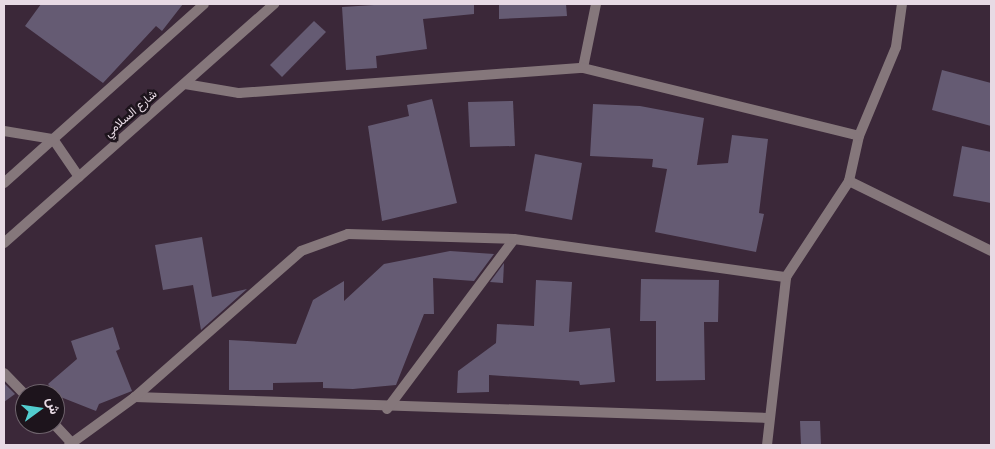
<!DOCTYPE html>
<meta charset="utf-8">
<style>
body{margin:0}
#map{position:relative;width:995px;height:449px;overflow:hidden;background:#3b2839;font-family:"Public Sans",Vazirmatn,sans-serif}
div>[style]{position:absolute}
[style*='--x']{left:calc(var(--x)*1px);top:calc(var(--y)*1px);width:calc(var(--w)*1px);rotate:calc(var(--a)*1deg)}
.building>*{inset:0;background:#655b73}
.minor>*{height:10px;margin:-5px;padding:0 5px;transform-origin:5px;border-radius:5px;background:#85777b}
span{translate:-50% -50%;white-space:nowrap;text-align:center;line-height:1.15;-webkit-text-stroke:5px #1d141c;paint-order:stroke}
.street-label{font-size:12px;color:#e7dae4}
.frame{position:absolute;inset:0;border:5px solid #e7dae4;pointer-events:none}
.north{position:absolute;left:15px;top:384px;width:50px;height:50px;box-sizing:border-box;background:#1d141c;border:1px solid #6e636c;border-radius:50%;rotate:76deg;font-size:14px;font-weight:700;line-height:20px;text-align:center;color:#e7dae4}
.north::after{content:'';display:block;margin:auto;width:18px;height:22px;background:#52cdcf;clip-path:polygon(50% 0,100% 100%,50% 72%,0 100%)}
</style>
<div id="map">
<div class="building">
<div style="clip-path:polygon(41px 4px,183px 4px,162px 31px,156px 26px,103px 83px,25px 26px)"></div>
<div style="clip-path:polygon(390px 4px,474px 4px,474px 14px,423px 19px,427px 49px,376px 56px,377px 68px,346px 70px,342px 7px)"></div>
<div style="clip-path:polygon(499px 4px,566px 4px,567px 16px,499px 19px)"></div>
<div style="clip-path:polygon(314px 21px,326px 32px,282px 77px,270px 65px)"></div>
<div style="clip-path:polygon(942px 70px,991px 83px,991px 126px,932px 110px)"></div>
<div style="clip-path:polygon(432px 99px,457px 203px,382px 221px,368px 126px,409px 116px,407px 105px)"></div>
<div style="clip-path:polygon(513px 101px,515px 146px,470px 147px,468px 102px)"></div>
<div style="clip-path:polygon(593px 104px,640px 106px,704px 118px,697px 165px,728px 163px,732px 135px,768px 139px,759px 213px,764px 214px,756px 252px,655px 232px,667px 169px,652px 167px,653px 159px,590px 156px)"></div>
<div style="clip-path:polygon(962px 146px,991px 152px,991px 203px,953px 196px)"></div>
<div style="clip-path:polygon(535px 154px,582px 163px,572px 220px,525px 211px)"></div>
<div style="clip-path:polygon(202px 237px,212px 297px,247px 289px,201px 330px,193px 285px,163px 290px,155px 245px)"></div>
<div style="clip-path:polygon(450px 251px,494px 254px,474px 281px,433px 278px,434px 314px,424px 314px,396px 385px,353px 389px,323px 388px,323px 382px,273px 383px,273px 390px,229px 390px,229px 340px,296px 344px,313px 300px,344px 281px,344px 301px,384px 264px)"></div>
<div style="clip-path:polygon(504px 263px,503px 283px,490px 282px)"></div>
<div style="clip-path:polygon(641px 279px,719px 280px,718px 322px,704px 322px,705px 380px,656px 381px,656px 321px,640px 321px)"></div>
<div style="clip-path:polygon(536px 280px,572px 282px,569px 332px,610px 328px,615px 382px,580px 385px,579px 381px,489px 375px,489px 392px,457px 393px,458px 371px,496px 343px,497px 324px,534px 326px)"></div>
<div style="clip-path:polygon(113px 327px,120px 349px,116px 351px,132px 391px,99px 404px,96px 411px,58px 396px,48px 384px,77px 359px,71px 341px)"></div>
<div style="clip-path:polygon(4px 383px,15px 394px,4px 402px)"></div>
<div style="clip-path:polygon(800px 421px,820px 421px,821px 445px,801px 445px)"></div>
</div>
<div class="minor">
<div style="--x:583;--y:68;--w:65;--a:-78.5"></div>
<div style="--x:185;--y:84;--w:55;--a:9.5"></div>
<div style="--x:239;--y:93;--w:345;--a:-4.2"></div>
<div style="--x:583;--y:68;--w:284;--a:13.8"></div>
<div style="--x:4;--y:131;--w:50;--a:9.3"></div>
<div style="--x:53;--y:139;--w:46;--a:55.6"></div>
<div style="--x:849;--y:181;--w:158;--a:26.2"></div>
<div style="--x:4;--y:183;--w:268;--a:-41.8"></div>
<div style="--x:4;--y:243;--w:361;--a:-41.5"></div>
<div style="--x:4;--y:373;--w:30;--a:46"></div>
<div style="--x:135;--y:397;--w:633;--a:1.9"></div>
<div style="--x:387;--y:409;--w:212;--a:-53.2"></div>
<div style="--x:54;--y:424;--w:26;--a:47"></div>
<div style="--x:69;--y:445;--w:82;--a:-36"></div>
<div style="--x:135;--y:397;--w:221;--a:-41.3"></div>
<div style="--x:301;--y:251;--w:50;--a:-19.9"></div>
<div style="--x:348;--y:234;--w:166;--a:1.7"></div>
<div style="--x:514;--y:239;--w:275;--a:8"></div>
<div style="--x:767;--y:445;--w:169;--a:-83.5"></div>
<div style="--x:786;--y:277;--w:115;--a:-56.7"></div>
<div style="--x:849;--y:181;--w:46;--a:-77.5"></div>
<div style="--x:859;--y:136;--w:96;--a:-67.4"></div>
<div style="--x:896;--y:47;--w:43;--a:-82.1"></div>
</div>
<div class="street-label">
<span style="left:131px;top:114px;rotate:-41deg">شارع السلامي</span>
</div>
<div class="frame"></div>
<div class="north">ش</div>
</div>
